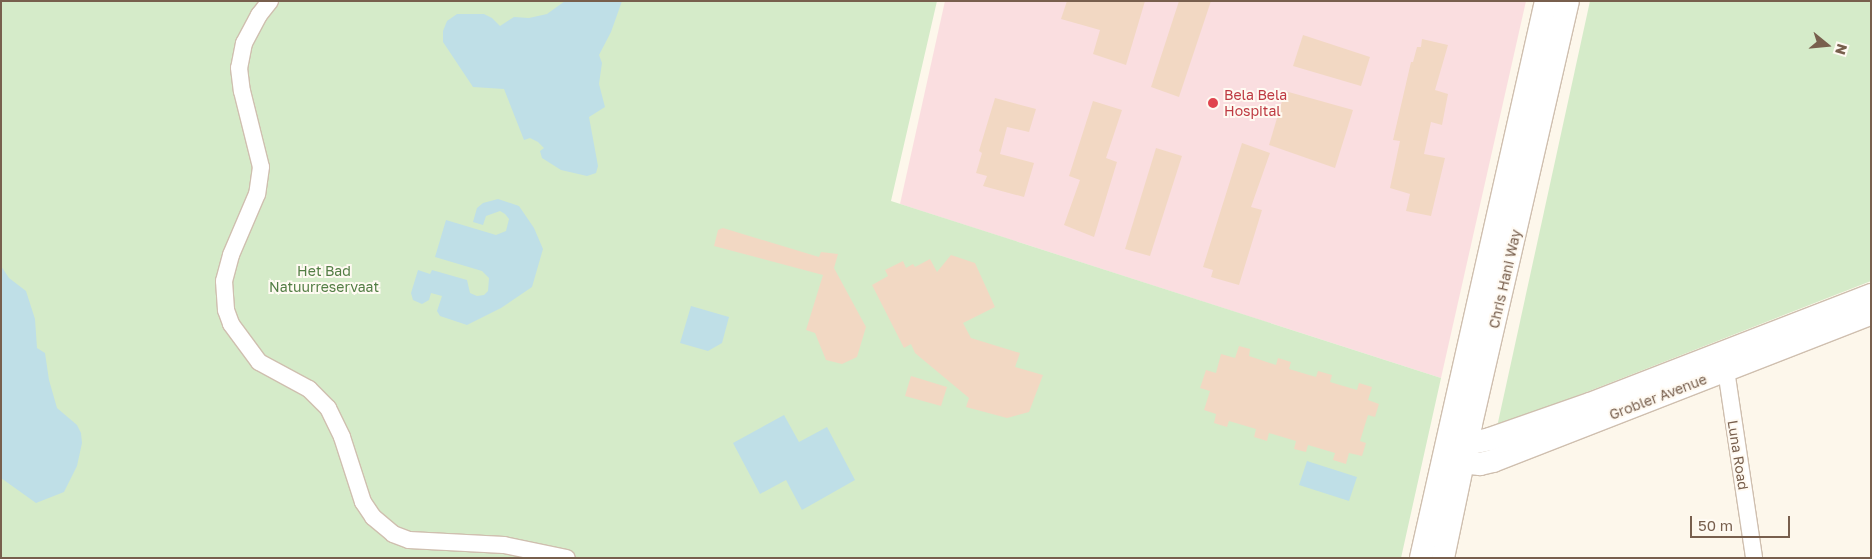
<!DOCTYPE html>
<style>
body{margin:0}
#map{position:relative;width:1872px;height:559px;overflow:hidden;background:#fdf7eb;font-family:"Golos Text",sans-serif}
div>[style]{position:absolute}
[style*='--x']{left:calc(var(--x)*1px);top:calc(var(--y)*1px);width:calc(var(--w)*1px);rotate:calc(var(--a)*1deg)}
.medical>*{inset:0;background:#fadee0}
.green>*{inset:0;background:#d5ebc9}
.water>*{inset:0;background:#bfdfe7}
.building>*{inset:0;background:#f2d8c3}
.roads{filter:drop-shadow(1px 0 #cfbfaf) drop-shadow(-1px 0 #cfbfaf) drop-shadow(0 1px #cfbfaf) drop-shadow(0 -1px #cfbfaf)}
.street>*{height:16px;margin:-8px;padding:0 8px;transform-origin:8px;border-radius:8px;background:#fff}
.secondary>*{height:22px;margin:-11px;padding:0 11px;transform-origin:11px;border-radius:11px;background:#fff}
.dots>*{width:14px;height:14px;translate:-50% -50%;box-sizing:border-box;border:2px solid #fffaf2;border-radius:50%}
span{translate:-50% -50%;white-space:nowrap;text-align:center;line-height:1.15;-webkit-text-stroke:4px #fffaf2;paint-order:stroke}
.health-label{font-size:14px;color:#be3a42}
.left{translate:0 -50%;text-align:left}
.park-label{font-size:14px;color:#537e45}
.street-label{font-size:14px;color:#785f4d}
.frame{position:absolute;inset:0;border:2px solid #785f4d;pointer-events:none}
.north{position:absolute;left:1802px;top:20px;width:50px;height:50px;-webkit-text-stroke:4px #fffaf2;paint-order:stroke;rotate:107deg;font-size:14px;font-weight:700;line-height:20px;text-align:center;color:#785f4d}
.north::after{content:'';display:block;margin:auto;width:18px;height:22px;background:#785f4d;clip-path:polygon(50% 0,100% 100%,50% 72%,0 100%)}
.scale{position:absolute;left:1690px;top:516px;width:100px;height:22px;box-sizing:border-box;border:2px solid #785f4d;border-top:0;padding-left:6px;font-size:15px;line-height:18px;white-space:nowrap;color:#785f4d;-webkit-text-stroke:4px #fffaf2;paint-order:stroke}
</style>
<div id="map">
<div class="medical">
<div style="clip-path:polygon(945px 1px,1526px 1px,1441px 378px,900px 204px)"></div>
</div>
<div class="green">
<div style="clip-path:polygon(1px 1px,937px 1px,891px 201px,1441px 378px,1401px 558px,1px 558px)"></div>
<div style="clip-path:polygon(1590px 1px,1871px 1px,1871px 281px,1497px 427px)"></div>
</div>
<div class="water">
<div style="clip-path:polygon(565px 1px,622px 1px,611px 32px,599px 55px,602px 63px,599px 84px,605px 107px,589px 117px,598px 166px,596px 173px,587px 176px,561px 170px,542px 158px,540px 151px,544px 148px,538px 142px,530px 138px,524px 140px,504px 89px,473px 87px,443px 42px,443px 31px,447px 21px,457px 14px,484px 14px,492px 18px,500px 26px,514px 17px,529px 18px,547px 14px)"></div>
<div style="clip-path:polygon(498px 199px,519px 206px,534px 228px,543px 249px,532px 287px,501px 308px,467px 325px,440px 316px,437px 311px,442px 296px,431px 293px,429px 300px,422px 304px,413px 300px,411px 293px,418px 270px,430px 274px,432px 270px,467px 280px,470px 293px,477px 296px,484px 295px,488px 291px,489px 278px,482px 271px,435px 257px,446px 220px,496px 235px,506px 231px,509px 219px,505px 214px,500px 211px,486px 216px,483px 225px,473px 222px,477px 208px,483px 203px)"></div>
<div style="clip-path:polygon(1px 266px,9px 278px,26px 291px,35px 319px,37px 348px,45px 353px,49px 380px,57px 408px,77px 425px,81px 433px,82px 443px,77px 466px,64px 492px,36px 503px,1px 478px)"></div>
<div style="clip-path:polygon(691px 306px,729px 317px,722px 343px,708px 351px,680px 343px)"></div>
<div style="clip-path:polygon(784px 415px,799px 442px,827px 427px,855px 480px,802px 510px,786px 480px,760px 494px,733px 443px)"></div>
<div style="clip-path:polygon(1307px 461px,1357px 477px,1349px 501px,1299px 485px)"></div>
</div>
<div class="building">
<div style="clip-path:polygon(1067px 1px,1145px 1px,1126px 65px,1093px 54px,1100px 30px,1061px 19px)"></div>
<div style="clip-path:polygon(1179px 1px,1211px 1px,1179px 97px,1151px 87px)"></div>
<div style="clip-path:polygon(1303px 35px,1370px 57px,1361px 86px,1293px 66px)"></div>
<div style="clip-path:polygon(1422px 39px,1448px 45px,1435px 90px,1448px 94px,1442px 125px,1431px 122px,1424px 154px,1445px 158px,1431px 216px,1406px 211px,1410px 194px,1390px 188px,1400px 141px,1393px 140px,1411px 62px,1413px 62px,1417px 47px,1421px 47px)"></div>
<div style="clip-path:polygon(1285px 91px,1353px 110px,1335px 168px,1269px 145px)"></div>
<div style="clip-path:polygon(995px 98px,1036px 109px,1029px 132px,1007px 127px,1000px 154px,1034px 163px,1024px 197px,983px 186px,987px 176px,976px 173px,982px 153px,979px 151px)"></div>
<div style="clip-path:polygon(1093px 101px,1122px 110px,1106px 158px,1117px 162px,1094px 237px,1064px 225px,1080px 180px,1069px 176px)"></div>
<div style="clip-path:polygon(1242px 143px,1270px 153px,1251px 207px,1262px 210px,1239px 285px,1211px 277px,1213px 270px,1203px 267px)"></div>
<div style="clip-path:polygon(1156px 148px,1182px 156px,1150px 256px,1125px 249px)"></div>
<div style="clip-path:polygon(723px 228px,819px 257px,821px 252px,838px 254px,834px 268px,866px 327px,857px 357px,842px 364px,826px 360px,815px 333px,806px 330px,823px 275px,714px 246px,718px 230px)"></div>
<div style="clip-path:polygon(951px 255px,975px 263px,995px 307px,963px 323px,971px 338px,1020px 353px,1015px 367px,1043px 375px,1029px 412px,1007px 418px,966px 407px,969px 398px,915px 353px,911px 344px,904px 348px,872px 285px,888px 276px,885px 270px,903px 261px,906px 268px,913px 264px,915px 267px,930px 259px,937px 272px)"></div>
<div style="clip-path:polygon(1239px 346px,1250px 349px,1249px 356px,1276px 365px,1278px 358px,1291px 362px,1289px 369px,1316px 377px,1318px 371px,1332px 375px,1330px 382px,1357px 390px,1359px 383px,1372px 387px,1368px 400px,1379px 404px,1375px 417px,1368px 415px,1360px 441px,1366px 443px,1362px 456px,1349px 453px,1346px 464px,1333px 460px,1335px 453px,1308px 445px,1306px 452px,1294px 449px,1296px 441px,1269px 433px,1267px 441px,1254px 437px,1256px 429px,1229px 421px,1227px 427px,1214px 423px,1216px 414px,1204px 410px,1210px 391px,1200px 388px,1206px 370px,1216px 373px,1221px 354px,1235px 358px)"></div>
<div style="clip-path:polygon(911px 376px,947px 387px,941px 406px,905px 396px)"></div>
</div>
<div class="roads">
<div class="street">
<div style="--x:270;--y:1;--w:18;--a:128"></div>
<div style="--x:259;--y:15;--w:32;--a:118"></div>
<div style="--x:244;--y:43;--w:25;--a:101"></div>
<div style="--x:239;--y:68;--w:23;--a:83"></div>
<div style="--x:242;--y:91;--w:78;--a:76"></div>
<div style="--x:261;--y:167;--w:27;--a:98"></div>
<div style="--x:257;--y:194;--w:66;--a:113.1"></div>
<div style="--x:231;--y:255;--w:27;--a:105"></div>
<div style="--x:224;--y:281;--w:29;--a:86"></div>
<div style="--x:226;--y:310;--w:15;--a:70"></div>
<div style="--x:231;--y:324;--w:47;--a:53.6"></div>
<div style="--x:259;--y:362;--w:57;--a:28.4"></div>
<div style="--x:309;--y:389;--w:27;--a:45"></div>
<div style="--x:328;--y:408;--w:32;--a:64"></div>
<div style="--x:342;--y:437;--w:68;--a:72.1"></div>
<div style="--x:363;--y:502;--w:18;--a:56"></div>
<div style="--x:373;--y:517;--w:26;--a:40"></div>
<div style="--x:393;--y:534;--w:17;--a:21"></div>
<div style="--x:409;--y:540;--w:95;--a:3"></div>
<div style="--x:504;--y:545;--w:64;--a:11.7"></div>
<div style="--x:1721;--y:361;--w:10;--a:61"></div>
<div style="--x:1726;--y:370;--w:190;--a:81.5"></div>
</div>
<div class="secondary">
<div style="--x:1455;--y:444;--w:12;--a:0"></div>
<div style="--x:1467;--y:444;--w:24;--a:-12"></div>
<div style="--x:1490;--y:439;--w:106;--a:-19.3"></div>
<div style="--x:1590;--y:404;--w:301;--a:-21.2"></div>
<div style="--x:1450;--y:461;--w:30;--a:6"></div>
<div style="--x:1480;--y:464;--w:13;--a:-13"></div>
<div style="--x:1493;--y:461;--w:406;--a:-21.3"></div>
<div style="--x:1421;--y:558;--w:571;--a:-77.35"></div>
<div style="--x:1443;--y:558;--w:137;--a:-78.2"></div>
<div style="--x:1471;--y:424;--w:434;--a:-77.1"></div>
</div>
</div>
<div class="dots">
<div style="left:1213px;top:103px;background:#e0444e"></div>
</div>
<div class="health-label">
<span class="left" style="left:1224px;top:103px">Bela Bela<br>Hospital</span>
</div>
<div class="park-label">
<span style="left:324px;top:279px">Het Bad<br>Natuurreservaat</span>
</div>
<div class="street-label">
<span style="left:1505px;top:279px;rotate:-77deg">Chris Hani Way</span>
<span style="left:1658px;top:397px;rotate:-21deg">Grobler Avenue</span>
<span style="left:1738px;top:455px;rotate:81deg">Luna Road</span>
</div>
<div class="frame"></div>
<div class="north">N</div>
<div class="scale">50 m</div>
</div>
